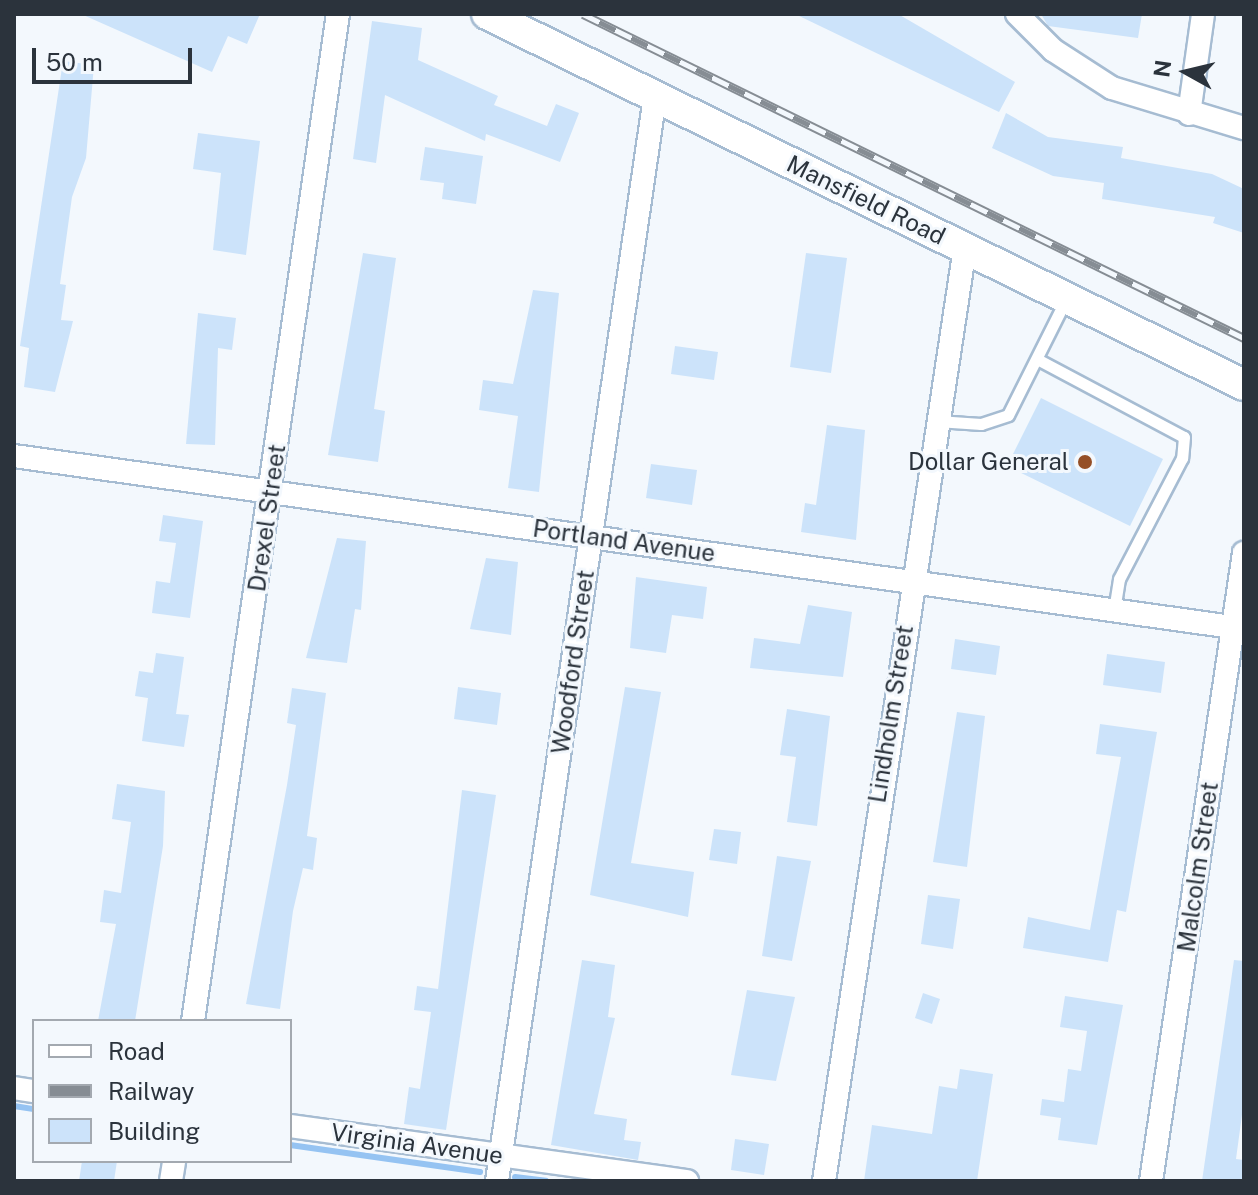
<!DOCTYPE html>
<style>
body{margin:0}
#map{position:relative;width:1258px;height:1195px;overflow:hidden;background:#f3f8fd;font-family:"Public Sans",sans-serif}
div>[style]{position:absolute}
[style*='--x']{left:calc(var(--x)*1px);top:calc(var(--y)*1px);width:calc(var(--w)*1px);rotate:calc(var(--a)*1deg)}
.stream>*{height:6px;margin:-3px;padding:0 3px;transform-origin:3px;border-radius:3px;background:#95c3f2}
.building>*{inset:0;background:#cce3fa}
.roads{filter:drop-shadow(2px 0 #a6bcd2) drop-shadow(-2px 0 #a6bcd2) drop-shadow(0 2px #a6bcd2) drop-shadow(0 -2px #a6bcd2)}
.lane>*{height:11px;margin:-5.5px;padding:0 5.5px;transform-origin:5.5px;border-radius:5.5px;background:#fff}
.street>*{height:22px;margin:-11px;padding:0 11px;transform-origin:11px;border-radius:11px;background:#fff}
.secondary>*{height:30px;margin:-15px;padding:0 15px;transform-origin:15px;border-radius:15px;background:#fff}
.rail>*{height:9px;margin-top:-4.5px;transform-origin:0;background:repeating-linear-gradient(90deg,#f3f8fd 0 18px,#868d94 0 36px);box-sizing:border-box;border-block:2px solid #868d94}
.dots>*{width:22px;height:22px;translate:-50% -50%;box-sizing:border-box;border:4px solid #f3f8fd;border-radius:50%}
span{translate:-50% -50%;white-space:nowrap;text-align:center;line-height:1.15;-webkit-text-stroke:6px #f3f8fd;paint-order:stroke}
.street-label{font-size:24px;color:#2b333c}
.poi-label{font-size:24px;color:#2b333c}
.right{translate:-100% -50%;text-align:right}
.frame{position:absolute;inset:0;border:16px solid #2b333c;pointer-events:none}
.legend{position:absolute;left:32px;top:1019px;width:260px;height:144px;box-sizing:border-box;background:#f3f8fd;border:2px solid #a3a9b0;margin:0;padding:10px 14px;list-style:none;font-size:24px;color:#2b333c}
.legend li{display:flex;align-items:center;gap:16px;height:40px}
.legend b{width:40px;border:2px solid #a3a9b0}
.north{position:absolute;left:1146px;top:32px;width:80px;height:80px;-webkit-text-stroke:6px #f3f8fd;paint-order:stroke;rotate:278deg;font-size:22px;font-weight:700;line-height:32px;text-align:center;color:#2b333c}
.north::after{content:'';display:block;margin:auto;width:28px;height:36px;background:#2b333c;clip-path:polygon(50% 0,100% 100%,50% 72%,0 100%)}
.scale{position:absolute;left:32px;top:48px;width:160px;height:36px;box-sizing:border-box;border:4px solid #2b333c;border-top:0;padding-left:10px;font-size:24px;line-height:28px;white-space:nowrap;color:#2b333c;-webkit-text-stroke:6px #f3f8fd;paint-order:stroke}
</style>
<div id="map">
<div class="stream">
<div style="--x:14;--y:1106;--w:20;--a:9"></div>
<div style="--x:290;--y:1145;--w:192;--a:8.1"></div>
<div style="--x:515;--y:1177;--w:31;--a:7"></div>
</div>
<div class="building">
<div style="clip-path:polygon(81px 14px,260px 14px,247px 44px,228px 36px,212px 72px)"></div>
<div style="clip-path:polygon(795px 14px,898px 14px,1015px 82px,999px 112px)"></div>
<div style="clip-path:polygon(1041px 14px,1142px 14px,1138px 38px,1048px 26px)"></div>
<div style="clip-path:polygon(372px 21px,422px 28px,418px 60px,498px 96px,494px 105px,547px 126px,556px 104px,579px 113px,560px 162px,486px 134px,485px 141px,385px 95px,376px 163px,353px 159px)"></div>
<div style="clip-path:polygon(63px 61px,94px 65px,86px 158px,72px 197px,60px 284px,66px 285px,61px 320px,73px 321px,55px 392px,24px 387px,29px 348px,20px 346px)"></div>
<div style="clip-path:polygon(1006px 113px,1048px 137px,1123px 147px,1121px 158px,1212px 174px,1244px 189px,1244px 233px,1213px 223px,1215px 217px,1102px 199px,1104px 183px,1053px 176px,992px 148px)"></div>
<div style="clip-path:polygon(198px 133px,260px 141px,246px 255px,213px 250px,221px 173px,193px 169px)"></div>
<div style="clip-path:polygon(425px 147px,483px 156px,476px 204px,442px 199px,444px 183px,420px 180px)"></div>
<div style="clip-path:polygon(363px 253px,396px 258px,374px 409px,385px 411px,378px 462px,328px 455px)"></div>
<div style="clip-path:polygon(806px 253px,847px 258px,831px 373px,790px 367px)"></div>
<div style="clip-path:polygon(533px 290px,559px 293px,539px 492px,508px 488px,518px 416px,479px 410px,483px 380px,513px 384px)"></div>
<div style="clip-path:polygon(198px 313px,236px 318px,232px 350px,218px 348px,215px 445px,186px 444px)"></div>
<div style="clip-path:polygon(675px 346px,718px 352px,714px 380px,671px 374px)"></div>
<div style="clip-path:polygon(1041px 398px,1163px 459px,1130px 526px,1007px 466px)"></div>
<div style="clip-path:polygon(827px 425px,865px 430px,856px 540px,801px 532px,805px 503px,816px 505px)"></div>
<div style="clip-path:polygon(651px 464px,697px 470px,692px 505px,646px 498px)"></div>
<div style="clip-path:polygon(163px 515px,203px 521px,190px 618px,152px 613px,156px 581px,170px 583px,176px 543px,159px 541px)"></div>
<div style="clip-path:polygon(337px 538px,366px 541px,361px 610px,355px 609px,347px 663px,306px 658px)"></div>
<div style="clip-path:polygon(486px 558px,518px 562px,511px 635px,470px 629px)"></div>
<div style="clip-path:polygon(636px 577px,707px 587px,703px 619px,672px 615px,666px 653px,630px 648px)"></div>
<div style="clip-path:polygon(808px 605px,852px 612px,843px 677px,750px 668px,754px 638px,800px 644px)"></div>
<div style="clip-path:polygon(955px 639px,1000px 646px,996px 675px,951px 669px)"></div>
<div style="clip-path:polygon(156px 653px,184px 657px,176px 714px,189px 715px,184px 747px,142px 741px,148px 698px,135px 696px,139px 671px,153px 673px)"></div>
<div style="clip-path:polygon(1107px 654px,1165px 662px,1161px 693px,1103px 685px)"></div>
<div style="clip-path:polygon(458px 687px,501px 693px,497px 725px,454px 719px)"></div>
<div style="clip-path:polygon(625px 687px,661px 692px,631px 863px,694px 872px,688px 917px,590px 895px)"></div>
<div style="clip-path:polygon(292px 688px,326px 693px,307px 836px,317px 838px,313px 870px,303px 868px,293px 911px,280px 1009px,246px 1004px,287px 785px,296px 725px,287px 723px)"></div>
<div style="clip-path:polygon(787px 709px,830px 716px,817px 826px,787px 822px,796px 757px,780px 755px)"></div>
<div style="clip-path:polygon(957px 712px,985px 716px,967px 867px,933px 862px)"></div>
<div style="clip-path:polygon(1100px 724px,1157px 732px,1126px 912px,1117px 910px,1108px 962px,1023px 948px,1028px 917px,1090px 930px,1121px 757px,1096px 754px)"></div>
<div style="clip-path:polygon(117px 784px,165px 791px,163px 846px,135px 1021px,98px 1021px,116px 924px,100px 922px,104px 890px,121px 893px,131px 822px,112px 819px)"></div>
<div style="clip-path:polygon(462px 790px,496px 795px,446px 1130px,404px 1124px,409px 1087px,420px 1089px,431px 1012px,414px 1010px,417px 986px,438px 989px)"></div>
<div style="clip-path:polygon(714px 829px,741px 832px,737px 864px,709px 860px)"></div>
<div style="clip-path:polygon(777px 856px,811px 861px,792px 961px,762px 956px)"></div>
<div style="clip-path:polygon(928px 895px,960px 899px,953px 949px,921px 944px)"></div>
<div style="clip-path:polygon(582px 960px,615px 965px,608px 1017px,615px 1018px,594px 1114px,627px 1119px,624px 1140px,641px 1142px,638px 1160px,551px 1145px)"></div>
<div style="clip-path:polygon(1234px 960px,1244px 961px,1244px 1100px,1236px 1159px,1244px 1160px,1244px 1181px,1202px 1181px)"></div>
<div style="clip-path:polygon(747px 990px,795px 997px,776px 1081px,731px 1075px)"></div>
<div style="clip-path:polygon(923px 993px,940px 999px,932px 1024px,915px 1018px)"></div>
<div style="clip-path:polygon(1065px 996px,1123px 1005px,1097px 1145px,1058px 1140px,1061px 1118px,1040px 1115px,1042px 1099px,1064px 1102px,1068px 1069px,1081px 1071px,1087px 1031px,1060px 1027px)"></div>
<div style="clip-path:polygon(960px 1069px,993px 1074px,977px 1181px,864px 1181px,872px 1125px,932px 1134px,939px 1086px,957px 1089px)"></div>
<div style="clip-path:polygon(735px 1139px,769px 1144px,764px 1175px,731px 1170px)"></div>
<div style="clip-path:polygon(82px 1161px,117px 1161px,114px 1181px,79px 1181px)"></div>
</div>
<div class="roads">
<div class="lane">
<div style="--x:1037;--y:359;--w:166;--a:28"></div>
<div style="--x:1184;--y:437;--w:21;--a:95"></div>
<div style="--x:1182;--y:458;--w:136;--a:117.5"></div>
<div style="--x:1119;--y:579;--w:31;--a:99"></div>
<div style="--x:937;--y:421;--w:44;--a:3.9"></div>
<div style="--x:981;--y:424;--w:28;--a:-18"></div>
<div style="--x:1008;--y:415;--w:130;--a:-63.4"></div>
</div>
<div class="street">
<div style="--x:1017;--y:14;--w:51;--a:45"></div>
<div style="--x:1053;--y:50;--w:70;--a:32.8"></div>
<div style="--x:1112;--y:88;--w:138;--a:16.9"></div>
<div style="--x:1189;--y:114;--w:101;--a:-82"></div>
<div style="--x:14;--y:456;--w:1231;--a:7.99"></div>
<div style="--x:193;--y:1021;--w:1017;--a:-81.81"></div>
<div style="--x:14;--y:1088;--w:20;--a:9"></div>
<div style="--x:290;--y:1126;--w:401;--a:7.9"></div>
<div style="--x:171;--y:1181;--w:20;--a:-81"></div>
<div style="--x:497;--y:1181;--w:1096;--a:-81.71"></div>
<div style="--x:824;--y:1181;--w:944;--a:-81.41"></div>
<div style="--x:1151;--y:1181;--w:635;--a:-81.58"></div>
</div>
<div class="secondary">
<div style="--x:487;--y:14;--w:843;--a:26.11"></div>
</div>
</div>
<div class="rail">
<div style="--x:583;--y:14;--w:736;--a:26.11"></div>
</div>
<div class="dots">
<div style="left:1085px;top:462px;background:#954f26"></div>
</div>
<div class="street-label">
<span style="left:866px;top:200px;rotate:26deg">Mansfield Road</span>
<span style="left:267px;top:518px;rotate:-82deg">Drexel Street</span>
<span style="left:624px;top:541px;rotate:8deg">Portland Avenue</span>
<span style="left:573px;top:662px;rotate:-82deg">Woodford Street</span>
<span style="left:891px;top:714px;rotate:-81deg">Lindholm Street</span>
<span style="left:1198px;top:867px;rotate:-82deg">Malcolm Street</span>
<span style="left:417px;top:1144px;rotate:8deg">Virginia Avenue</span>
</div>
<div class="poi-label">
<span class="right" style="left:1069px;top:462px">Dollar General</span>
</div>
<div class="frame"></div>
<ul class="legend">
<li><b style="height:10px;background:#fff"></b>Road</li>
<li><b style="height:10px;background:#868d94"></b>Railway</li>
<li><b style="height:22px;background:#cce3fa"></b>Building</li>
</ul>
<div class="north">N</div>
<div class="scale">50 m</div>
</div>
